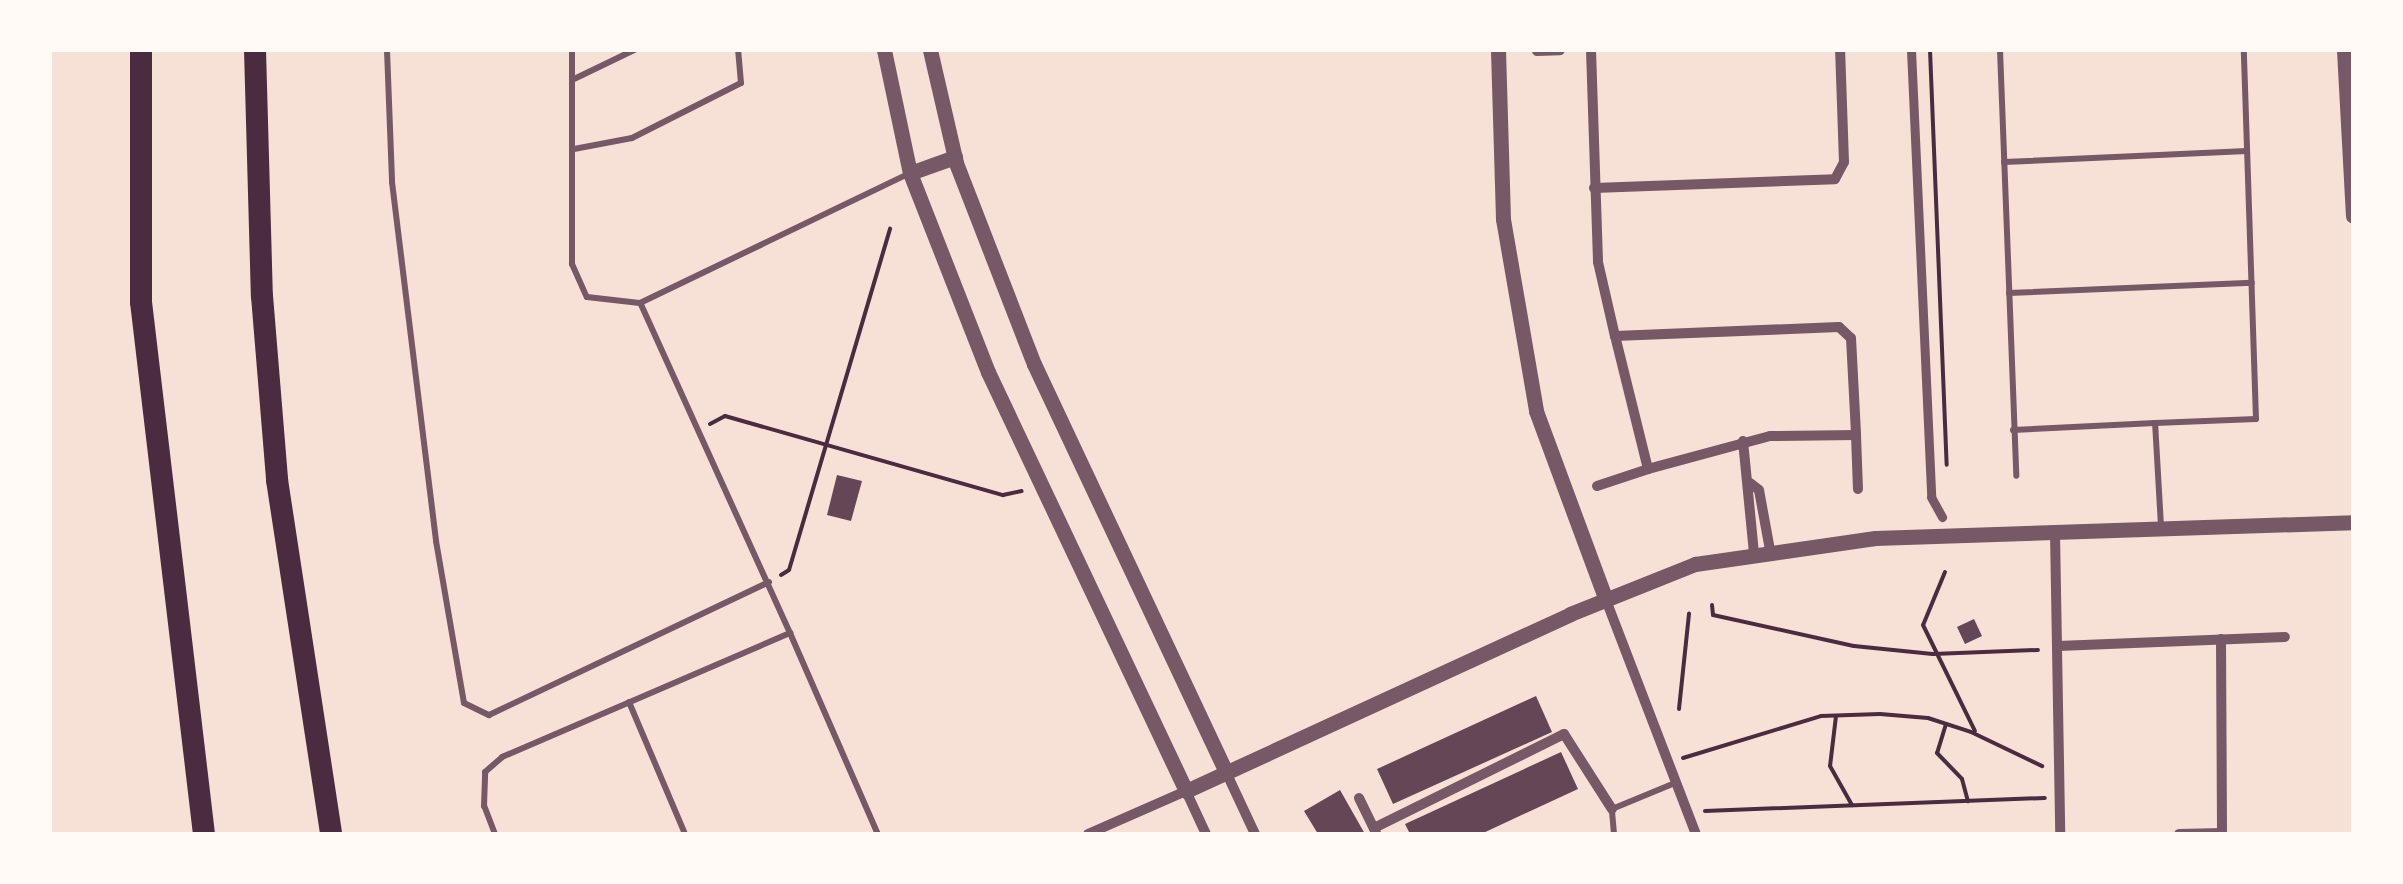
<!DOCTYPE html>
<style>
body{margin:0}
#map{position:relative;width:2403px;height:884px;overflow:hidden;background:#f7e1d7;font-family:Arial,sans-serif}
div>[style]{position:absolute}
[style*='--x']{left:calc(var(--x)*1px);top:calc(var(--y)*1px);width:calc(var(--w)*1px);rotate:calc(var(--a)*1deg)}
.building>*{inset:0;background:#644757}
.path>*{height:4px;margin:-2px;padding:0 2px;transform-origin:2px;border-radius:2px;background:#4a2c40}
.service>*{height:6px;margin:-3px;padding:0 3px;transform-origin:3px;border-radius:3px;background:#755966}
.pedestrian>*{height:9px;margin:-4.5px;padding:0 4.5px;transform-origin:4.5px;border-radius:4.5px;background:#755966}
.minor>*{height:10px;margin:-5px;padding:0 5px;transform-origin:5px;border-radius:5px;background:#755966}
.tertiary>*{height:15px;margin:-7.5px;padding:0 7.5px;transform-origin:7.5px;border-radius:7.5px;background:#755966}
.motorway>*{height:22px;margin:-11px;padding:0 11px;transform-origin:11px;border-radius:11px;background:#4a2c40}
span{translate:-50% -50%;white-space:nowrap;text-align:center;line-height:1.15;-webkit-text-stroke:8px #fffaf5;paint-order:stroke}
.frame{position:absolute;inset:0;border:52px solid #fffaf5;pointer-events:none}
</style>
<div id="map">
<div class="building">
<div style="clip-path:polygon(837px 475px,862px 481px,851px 521px,827px 515px)"></div>
<div style="clip-path:polygon(1974px 619px,1982px 636px,1965px 644px,1957px 627px)"></div>
<div style="clip-path:polygon(1536px 696px,1552px 732px,1393px 804px,1377px 769px)"></div>
<div style="clip-path:polygon(1561px 752px,1578px 789px,1481px 834px,1410px 834px,1405px 824px)"></div>
<div style="clip-path:polygon(1340px 790px,1365px 834px,1318px 834px,1304px 811px)"></div>
</div>
<div class="path">
<div style="--x:1930;--y:50;--w:415;--a:87.7"></div>
<div style="--x:710;--y:424;--w:17;--a:-28"></div>
<div style="--x:725;--y:416;--w:289;--a:15.9"></div>
<div style="--x:1003;--y:495;--w:19;--a:-12"></div>
<div style="--x:1945;--y:572;--w:57;--a:112.5"></div>
<div style="--x:1923;--y:625;--w:118;--a:63.9"></div>
<div style="--x:781;--y:575;--w:9;--a:-32"></div>
<div style="--x:789;--y:570;--w:356;--a:-73.5"></div>
<div style="--x:1712;--y:605;--w:10;--a:84"></div>
<div style="--x:1713;--y:615;--w:144;--a:12.4"></div>
<div style="--x:1854;--y:646;--w:79;--a:5.8"></div>
<div style="--x:1933;--y:654;--w:105;--a:-2.2"></div>
<div style="--x:50;--y:673;--w:112;--a:90"></div>
<div style="--x:1679;--y:709;--w:96;--a:-84"></div>
<div style="--x:1836;--y:716;--w:50;--a:96.8"></div>
<div style="--x:1830;--y:766;--w:45;--a:60.6"></div>
<div style="--x:1946;--y:724;--w:30;--a:107"></div>
<div style="--x:1937;--y:753;--w:36;--a:46"></div>
<div style="--x:1962;--y:779;--w:23;--a:75"></div>
<div style="--x:1683;--y:758;--w:144;--a:-16.9"></div>
<div style="--x:1821;--y:716;--w:59;--a:-1.9"></div>
<div style="--x:1880;--y:714;--w:48;--a:4.8"></div>
<div style="--x:1928;--y:718;--w:45;--a:18"></div>
<div style="--x:1971;--y:732;--w:79;--a:25.6"></div>
<div style="--x:1705;--y:811;--w:340;--a:-2.2"></div>
</div>
<div class="service">
<div style="--x:387;--y:50;--w:132;--a:87.8"></div>
<div style="--x:392;--y:182;--w:362;--a:83"></div>
<div style="--x:436;--y:541;--w:164;--a:80.2"></div>
<div style="--x:464;--y:703;--w:28;--a:26"></div>
<div style="--x:489;--y:715;--w:310;--a:-25.4"></div>
<div style="--x:572;--y:50;--w:214;--a:90"></div>
<div style="--x:572;--y:264;--w:36;--a:66"></div>
<div style="--x:587;--y:297;--w:53;--a:6.5"></div>
<div style="--x:2000;--y:50;--w:426;--a:87.8"></div>
<div style="--x:572;--y:80;--w:69;--a:-25.8"></div>
<div style="--x:574;--y:149;--w:59;--a:-10.7"></div>
<div style="--x:632;--y:138;--w:122;--a:-26.8"></div>
<div style="--x:741;--y:83;--w:33;--a:-95"></div>
<div style="--x:2004;--y:162;--w:243;--a:-2.6"></div>
<div style="--x:2009;--y:293;--w:243;--a:-2.4"></div>
<div style="--x:2013;--y:430;--w:142;--a:-2.8"></div>
<div style="--x:2161;--y:526;--w:103;--a:-93.3"></div>
<div style="--x:2155;--y:423;--w:101;--a:-2.3"></div>
<div style="--x:2256;--y:419;--w:369;--a:-91.9"></div>
<div style="--x:790;--y:633;--w:219;--a:66.4"></div>
<div style="--x:629;--y:702;--w:143;--a:67"></div>
<div style="--x:495;--y:834;--w:30;--a:-111"></div>
<div style="--x:484;--y:806;--w:34;--a:-88"></div>
<div style="--x:485;--y:772;--w:23;--a:-41"></div>
<div style="--x:502;--y:757;--w:314;--a:-23.3"></div>
<div style="--x:790;--y:633;--w:362;--a:-114.4"></div>
<div style="--x:640;--y:303;--w:300;--a:-25.7"></div>
<div style="--x:1614;--y:834;--w:25;--a:-95"></div>
<div style="--x:1612;--y:809;--w:68;--a:-22.4"></div>
</div>
<div class="pedestrian">
<div style="--x:1911;--y:50;--w:447;--a:87.4"></div>
<div style="--x:1931;--y:497;--w:23;--a:61"></div>
</div>
<div class="minor">
<div style="--x:1591;--y:50;--w:212;--a:88.1"></div>
<div style="--x:1598;--y:262;--w:76;--a:77.1"></div>
<div style="--x:1615;--y:336;--w:224;--a:-2.3"></div>
<div style="--x:1839;--y:327;--w:16;--a:43"></div>
<div style="--x:1851;--y:338;--w:97;--a:87"></div>
<div style="--x:1856;--y:435;--w:86;--a:179.3"></div>
<div style="--x:1770;--y:436;--w:126;--a:164.9"></div>
<div style="--x:1648;--y:469;--w:137;--a:-103.9"></div>
<div style="--x:1537;--y:51;--w:23;--a:-2"></div>
<div style="--x:1594;--y:188;--w:241;--a:-2.1"></div>
<div style="--x:1835;--y:179;--w:19;--a:-62"></div>
<div style="--x:1844;--y:162;--w:112;--a:-92"></div>
<div style="--x:1856;--y:435;--w:54;--a:87.9"></div>
<div style="--x:1743;--y:441;--w:113;--a:84.4"></div>
<div style="--x:1750;--y:483;--w:11;--a:38"></div>
<div style="--x:1759;--y:490;--w:61;--a:79.6"></div>
<div style="--x:1597;--y:486;--w:54;--a:-18.4"></div>
<div style="--x:2055;--y:533;--w:301;--a:89"></div>
<div style="--x:1606;--y:600;--w:251;--a:69"></div>
<div style="--x:2221;--y:639;--w:195;--a:89.7"></div>
<div style="--x:2058;--y:646;--w:227;--a:-2.3"></div>
<div style="--x:1226;--y:772;--w:68;--a:64.9"></div>
<div style="--x:1359;--y:798;--w:39;--a:64"></div>
<div style="--x:1374;--y:828;--w:212;--a:-26.3"></div>
<div style="--x:1564;--y:734;--w:89;--a:57.4"></div>
<div style="--x:1088;--y:834;--w:107;--a:-23.7"></div>
<div style="--x:1186;--y:791;--w:47;--a:65.1"></div>
<div style="--x:2179;--y:834;--w:43;--a:-1.3"></div>
</div>
<div class="tertiary">
<div style="--x:884;--y:50;--w:126;--a:78.1"></div>
<div style="--x:910;--y:173;--w:214;--a:68.6"></div>
<div style="--x:988;--y:372;--w:463;--a:64.7"></div>
<div style="--x:1186;--y:791;--w:423;--a:-24.7"></div>
<div style="--x:1570;--y:614;--w:135;--a:-21.8"></div>
<div style="--x:1695;--y:564;--w:182;--a:-8.2"></div>
<div style="--x:1875;--y:538;--w:478;--a:-1.9"></div>
<div style="--x:930;--y:50;--w:116;--a:77"></div>
<div style="--x:956;--y:163;--w:216;--a:68.8"></div>
<div style="--x:1034;--y:364;--w:451;--a:64.8"></div>
<div style="--x:1498;--y:50;--w:169;--a:88.3"></div>
<div style="--x:1503;--y:219;--w:195;--a:80.2"></div>
<div style="--x:1536;--y:411;--w:202;--a:69.7"></div>
<div style="--x:2344;--y:50;--w:166;--a:86.9"></div>
<div style="--x:910;--y:173;--w:48;--a:-19.6"></div>
</div>
<div class="motorway">
<div style="--x:141;--y:50;--w:252;--a:90"></div>
<div style="--x:141;--y:302;--w:536;--a:83.25"></div>
<div style="--x:255;--y:50;--w:246;--a:88.4"></div>
<div style="--x:262;--y:296;--w:185;--a:85.3"></div>
<div style="--x:277;--y:480;--w:358;--a:81.3"></div>
</div>
<div class="frame"></div>
</div>
